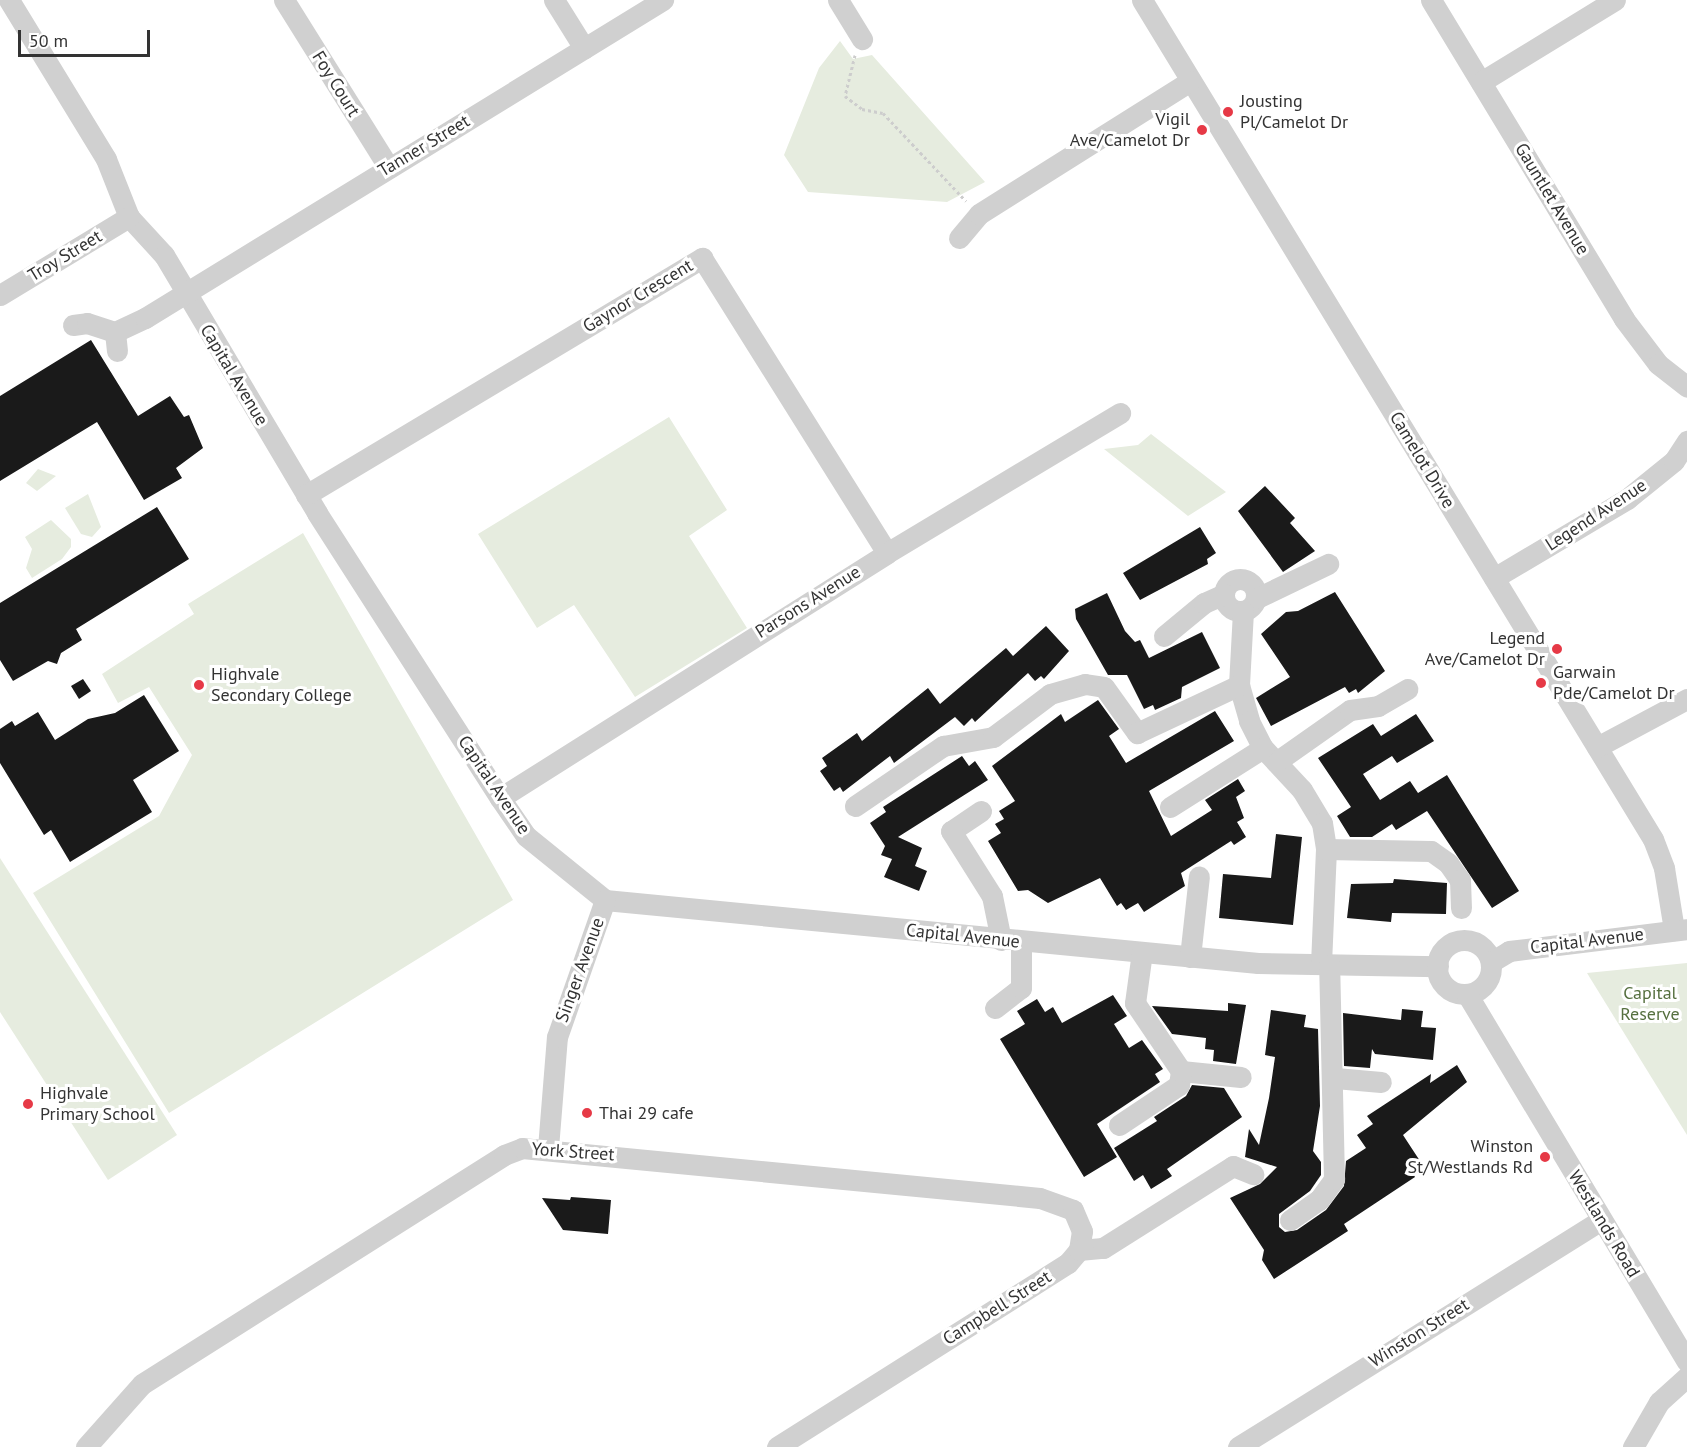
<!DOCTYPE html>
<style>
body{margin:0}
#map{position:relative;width:1687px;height:1447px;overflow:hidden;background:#fff;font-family:"PT Sans",sans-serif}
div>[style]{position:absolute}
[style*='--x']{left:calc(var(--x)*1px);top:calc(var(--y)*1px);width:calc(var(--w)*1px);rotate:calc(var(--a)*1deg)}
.green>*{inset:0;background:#e6ecdf}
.building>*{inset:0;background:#1a1a1a}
.path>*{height:3px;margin-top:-1.5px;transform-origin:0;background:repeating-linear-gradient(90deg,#cdcdcd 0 3px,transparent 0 6px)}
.minor>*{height:21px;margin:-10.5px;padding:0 10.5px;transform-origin:10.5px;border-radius:10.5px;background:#d0d0d0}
.minor>.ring{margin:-10.5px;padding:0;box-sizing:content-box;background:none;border:21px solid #d0d0d0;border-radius:50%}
.dots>*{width:16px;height:16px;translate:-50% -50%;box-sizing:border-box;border:3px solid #fff;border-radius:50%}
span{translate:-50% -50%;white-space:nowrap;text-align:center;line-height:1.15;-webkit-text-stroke:6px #fff;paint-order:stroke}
.street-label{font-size:18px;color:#333}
.poi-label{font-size:18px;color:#333}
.left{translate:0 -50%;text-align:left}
.right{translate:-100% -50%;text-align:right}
.park-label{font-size:18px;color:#56703f}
.scale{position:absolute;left:18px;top:30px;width:132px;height:27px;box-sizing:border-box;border:3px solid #333;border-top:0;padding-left:8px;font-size:18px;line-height:21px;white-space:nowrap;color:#333;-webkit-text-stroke:4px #fff;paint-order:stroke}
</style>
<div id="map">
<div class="green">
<div style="clip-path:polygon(840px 41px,853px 59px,872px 55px,985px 182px,947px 202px,808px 192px,784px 155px,819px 68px)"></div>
<div style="clip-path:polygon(669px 417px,727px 510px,689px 536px,747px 628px,635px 697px,574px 605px,537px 628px,478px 534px)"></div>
<div style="clip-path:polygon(1151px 434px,1226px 492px,1188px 516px,1104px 449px,1138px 445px)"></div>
<div style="clip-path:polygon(38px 469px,56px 476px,37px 491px,26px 483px)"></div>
<div style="clip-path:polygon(88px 494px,101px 527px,92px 537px,81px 534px,65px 508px)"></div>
<div style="clip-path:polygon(51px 520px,71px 539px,71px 547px,62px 559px,32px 578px,26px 568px,32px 549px,25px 537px)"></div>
<div style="clip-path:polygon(303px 533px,513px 900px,169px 1113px,33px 893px,159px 816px,192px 755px,149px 687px,118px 703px,102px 674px,194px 614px,188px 604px)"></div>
<div style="clip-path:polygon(0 858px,177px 1135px,108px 1180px,0 1012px)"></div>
<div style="clip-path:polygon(1687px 963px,1687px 1135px,1587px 973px)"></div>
</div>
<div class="building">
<div style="clip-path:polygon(91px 340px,138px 416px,170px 396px,184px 417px,189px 415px,203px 448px,176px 468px,182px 478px,144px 500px,97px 422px,0 481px,0 396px)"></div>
<div style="clip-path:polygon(1265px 486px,1295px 518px,1290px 523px,1315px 551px,1283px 572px,1238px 511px)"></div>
<div style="clip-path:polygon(157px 507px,189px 559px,76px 629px,82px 640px,61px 653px,57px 664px,48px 661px,13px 681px,0 660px,0 603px)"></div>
<div style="clip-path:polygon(1200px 527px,1216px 553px,1207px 559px,1208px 564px,1140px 600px,1123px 573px)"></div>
<div style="clip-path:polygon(1335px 592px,1385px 671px,1358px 693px,1356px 689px,1349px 693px,1345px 687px,1271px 726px,1256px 698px,1290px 677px,1261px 634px,1286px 612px,1298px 611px)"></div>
<div style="clip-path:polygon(1107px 593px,1125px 631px,1135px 642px,1140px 640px,1149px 658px,1202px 632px,1220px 668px,1182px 687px,1181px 698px,1155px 710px,1153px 705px,1144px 709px,1127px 675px,1108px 675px,1076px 619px,1075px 609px)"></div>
<div style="clip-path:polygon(1046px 626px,1069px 651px,1044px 679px,1041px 676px,1035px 681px,1028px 673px,975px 722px,972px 718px,964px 726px,955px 717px,894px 763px,890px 756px,843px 792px,840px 787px,834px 791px,820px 771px,827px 766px,822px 758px,857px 733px,862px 741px,928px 688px,940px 704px,1006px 648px,1013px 656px)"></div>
<div style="clip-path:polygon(83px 679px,91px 691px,79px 699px,71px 686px)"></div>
<div style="clip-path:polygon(144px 695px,179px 751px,133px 780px,152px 812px,70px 862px,51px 830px,44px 835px,0 763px,0 729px,12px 721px,15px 726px,38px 712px,55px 740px,88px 719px,115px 713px)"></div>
<div style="clip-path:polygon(1098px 700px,1119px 729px,1109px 736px,1126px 763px,1215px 711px,1234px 741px,1149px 791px,1171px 836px,1212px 810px,1205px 800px,1238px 779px,1245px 791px,1236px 797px,1244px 818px,1237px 822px,1246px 837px,1234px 845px,1231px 841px,1181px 873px,1185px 886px,1144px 912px,1138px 903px,1126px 910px,1121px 903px,1117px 906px,1100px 878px,1048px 903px,1028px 890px,1018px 891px,988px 841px,1001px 833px,995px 824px,1004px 819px,999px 811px,1015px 801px,992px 766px,1061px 714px,1065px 722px)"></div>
<div style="clip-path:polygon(1416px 714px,1434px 741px,1397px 763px,1392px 756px,1363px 774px,1380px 800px,1410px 781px,1418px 793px,1447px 775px,1519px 891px,1492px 908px,1427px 811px,1396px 830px,1392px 824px,1372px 837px,1350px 837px,1337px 816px,1351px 807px,1318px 758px,1373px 724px,1381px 736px)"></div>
<div style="clip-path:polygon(962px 756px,969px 766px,975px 761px,988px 780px,898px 837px,922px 848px,915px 866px,927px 871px,919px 891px,884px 877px,892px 859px,881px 855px,885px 846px,870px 823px,886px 812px,883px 807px)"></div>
<div style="clip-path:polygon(1276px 834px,1302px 837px,1293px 925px,1219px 918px,1223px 874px,1271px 878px)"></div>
<div style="clip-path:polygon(1394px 879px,1447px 883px,1446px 914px,1392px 913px,1391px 922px,1347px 918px,1351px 884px,1393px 883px)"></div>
<div style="clip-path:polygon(1113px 995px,1127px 1016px,1114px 1024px,1129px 1048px,1142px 1040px,1163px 1069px,1155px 1074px,1160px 1082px,1097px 1124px,1117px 1157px,1084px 1177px,1000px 1039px,1025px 1024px,1017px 1011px,1037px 999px,1045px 1012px,1053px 1007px,1062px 1023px)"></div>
<div style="clip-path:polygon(1228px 1003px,1246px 1005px,1236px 1064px,1213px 1061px,1214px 1050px,1205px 1049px,1206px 1038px,1172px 1034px,1152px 1006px,1228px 1011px)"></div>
<div style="clip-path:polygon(1402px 1009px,1423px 1011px,1421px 1027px,1436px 1028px,1433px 1060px,1375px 1054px,1372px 1049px,1370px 1068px,1344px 1066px,1343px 1013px,1401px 1020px)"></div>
<div style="clip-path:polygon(1271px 1010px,1306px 1015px,1304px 1027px,1318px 1029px,1320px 1106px,1313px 1151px,1321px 1162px,1321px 1175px,1310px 1191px,1279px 1214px,1279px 1227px,1285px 1232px,1297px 1230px,1326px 1210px,1344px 1186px,1346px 1161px,1366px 1148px,1357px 1135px,1373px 1124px,1367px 1116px,1431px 1074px,1430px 1083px,1457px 1065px,1467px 1082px,1403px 1135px,1420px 1161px,1410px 1168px,1415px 1177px,1344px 1224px,1348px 1231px,1274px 1279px,1262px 1260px,1264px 1250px,1230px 1198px,1260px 1184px,1277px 1167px,1245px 1157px,1249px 1129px,1259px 1145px,1269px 1098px,1275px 1057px,1265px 1055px)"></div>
<div style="clip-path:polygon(1192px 1085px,1224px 1088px,1242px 1117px,1167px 1169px,1172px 1176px,1151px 1189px,1143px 1175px,1134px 1181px,1114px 1148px,1157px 1121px,1154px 1117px,1186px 1096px)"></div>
<div style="clip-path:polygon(571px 1197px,611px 1200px,608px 1234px,563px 1230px,542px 1198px,570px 1200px)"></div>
</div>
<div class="path">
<div style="--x:855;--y:55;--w:42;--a:103.7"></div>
<div style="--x:845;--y:96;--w:21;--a:37"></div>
<div style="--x:862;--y:109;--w:21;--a:11"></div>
<div style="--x:883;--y:113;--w:121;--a:46.7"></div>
</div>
<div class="minor">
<div style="--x:9;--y:0;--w:186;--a:58.6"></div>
<div style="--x:106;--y:159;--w:62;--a:68.4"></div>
<div style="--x:129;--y:217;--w:52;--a:47.4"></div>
<div style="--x:164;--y:255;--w:300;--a:59.3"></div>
<div style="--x:317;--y:513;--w:339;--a:57.3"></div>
<div style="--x:500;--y:798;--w:46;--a:55.6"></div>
<div style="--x:526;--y:836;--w:102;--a:39"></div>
<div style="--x:605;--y:900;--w:656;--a:5.51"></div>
<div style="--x:1258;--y:963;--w:180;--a:1"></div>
<div style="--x:284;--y:0;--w:198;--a:58"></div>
<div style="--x:554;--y:0;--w:57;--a:58"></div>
<div style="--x:838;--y:0;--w:46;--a:58.4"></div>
<div style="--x:1142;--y:0;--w:982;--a:58.66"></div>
<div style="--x:1653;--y:839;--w:31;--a:69"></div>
<div style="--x:1664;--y:868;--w:63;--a:80.8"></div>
<div style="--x:1431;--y:0;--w:373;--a:58.8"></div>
<div style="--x:1624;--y:319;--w:56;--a:52.9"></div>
<div style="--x:1658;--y:364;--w:37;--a:38"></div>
<div style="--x:1481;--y:82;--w:157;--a:-31.5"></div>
<div style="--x:959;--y:238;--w:31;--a:-50"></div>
<div style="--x:979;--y:214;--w:249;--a:-32.2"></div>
<div style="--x:0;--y:295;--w:151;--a:-31.2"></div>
<div style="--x:73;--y:325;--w:14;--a:-8"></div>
<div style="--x:87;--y:323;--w:29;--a:18"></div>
<div style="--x:115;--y:332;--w:33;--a:-25"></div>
<div style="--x:145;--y:318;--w:608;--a:-31.55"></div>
<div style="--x:115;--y:332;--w:19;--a:84"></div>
<div style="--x:306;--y:495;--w:462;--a:-30.9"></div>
<div style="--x:702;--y:258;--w:348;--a:57.9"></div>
<div style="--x:1494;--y:578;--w:155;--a:-30.7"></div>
<div style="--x:1627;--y:499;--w:60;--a:-39"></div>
<div style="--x:1674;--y:461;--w:24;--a:-57"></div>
<div class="ring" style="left:1224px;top:579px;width:11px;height:11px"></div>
<div style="--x:1257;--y:598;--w:79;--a:-25.6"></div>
<div style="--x:1243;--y:611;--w:74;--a:93.1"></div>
<div style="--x:1239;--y:685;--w:37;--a:74"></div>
<div style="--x:1249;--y:721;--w:30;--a:63"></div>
<div style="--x:1263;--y:748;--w:57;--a:47.1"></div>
<div style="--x:1302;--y:790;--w:39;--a:59"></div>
<div style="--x:1322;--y:823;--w:26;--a:81"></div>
<div style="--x:1326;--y:849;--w:115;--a:92.5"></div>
<div style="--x:1164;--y:636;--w:52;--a:-39.5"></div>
<div style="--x:1204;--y:603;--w:22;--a:-24"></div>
<div style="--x:1597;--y:747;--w:102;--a:-28.1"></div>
<div style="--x:1276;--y:762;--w:90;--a:-35.1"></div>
<div style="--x:1350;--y:710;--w:28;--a:-8"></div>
<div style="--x:1378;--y:706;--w:34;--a:-30"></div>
<div style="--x:500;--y:798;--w:458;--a:-32.3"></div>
<div style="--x:887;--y:553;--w:272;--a:-31"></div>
<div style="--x:855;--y:806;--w:107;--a:-34.3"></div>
<div style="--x:943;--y:746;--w:51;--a:-10.2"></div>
<div style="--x:993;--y:737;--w:71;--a:-37"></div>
<div style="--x:1050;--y:694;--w:36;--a:-16"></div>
<div style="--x:1085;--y:684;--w:19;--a:9"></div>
<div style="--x:1104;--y:687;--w:57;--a:54.3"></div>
<div style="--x:1137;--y:733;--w:113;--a:-25.2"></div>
<div style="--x:1170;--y:807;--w:110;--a:-32.4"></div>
<div style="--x:981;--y:811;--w:36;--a:146"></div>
<div style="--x:951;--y:831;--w:77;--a:57.8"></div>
<div style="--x:992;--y:896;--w:45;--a:78.4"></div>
<div style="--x:1326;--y:849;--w:105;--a:1.1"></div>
<div style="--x:1431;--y:851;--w:21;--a:35"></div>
<div style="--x:1448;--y:863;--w:21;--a:55"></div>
<div style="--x:1460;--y:880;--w:28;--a:88"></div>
<div class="ring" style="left:1437px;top:940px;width:33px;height:33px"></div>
<div style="--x:1190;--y:957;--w:81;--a:-83.7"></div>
<div style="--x:1491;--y:962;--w:21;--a:-31"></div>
<div style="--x:1509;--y:951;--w:179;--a:-7"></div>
<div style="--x:1467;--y:994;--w:428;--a:59.1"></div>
<div style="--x:995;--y:1008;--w:33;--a:-38"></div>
<div style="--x:1021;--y:988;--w:46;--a:-90"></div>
<div style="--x:1181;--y:1071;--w:60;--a:5.7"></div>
<div style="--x:1335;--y:1078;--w:46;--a:5"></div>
<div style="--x:1119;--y:1125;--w:72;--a:-33.7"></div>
<div style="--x:1179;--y:1085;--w:14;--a:-82"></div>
<div style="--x:1181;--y:1071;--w:82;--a:-124.1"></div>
<div style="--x:1135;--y:1003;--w:51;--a:-82.2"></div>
<div style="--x:548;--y:1148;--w:111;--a:-85.4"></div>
<div style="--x:557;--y:1037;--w:145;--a:-70.7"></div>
<div style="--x:1290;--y:1220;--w:35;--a:-35"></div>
<div style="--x:1319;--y:1200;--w:26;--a:-54"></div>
<div style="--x:1334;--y:1179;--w:214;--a:-91.3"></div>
<div style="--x:86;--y:1447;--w:84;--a:-48.4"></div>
<div style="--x:142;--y:1384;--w:428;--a:-32.3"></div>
<div style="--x:504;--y:1155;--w:19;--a:-21"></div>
<div style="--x:522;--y:1148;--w:520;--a:5.51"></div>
<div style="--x:1040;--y:1198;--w:35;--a:20"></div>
<div style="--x:1073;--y:1210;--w:23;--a:67"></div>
<div style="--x:1082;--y:1231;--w:19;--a:99"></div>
<div style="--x:777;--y:1447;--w:344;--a:-32.3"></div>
<div style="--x:1068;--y:1263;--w:17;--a:-50"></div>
<div style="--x:1079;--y:1250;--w:24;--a:-5"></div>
<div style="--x:1103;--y:1248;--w:154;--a:-32.2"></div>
<div style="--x:1233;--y:1166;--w:22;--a:22"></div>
<div style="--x:1238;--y:1447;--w:428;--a:-32"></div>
<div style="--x:1633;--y:1447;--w:52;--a:-60"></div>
<div style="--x:1659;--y:1402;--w:38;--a:-42"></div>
</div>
<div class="dots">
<div style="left:1228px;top:112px;background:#e63946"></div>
<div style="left:1202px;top:130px;background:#e63946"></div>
<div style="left:1557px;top:649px;background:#e63946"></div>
<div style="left:1541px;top:683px;background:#e63946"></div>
<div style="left:199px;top:685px;background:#e63946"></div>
<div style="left:28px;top:1104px;background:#e63946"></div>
<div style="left:587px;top:1113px;background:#e63946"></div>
<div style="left:1545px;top:1157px;background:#e63946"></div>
</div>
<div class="street-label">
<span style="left:336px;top:84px;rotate:58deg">Foy Court</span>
<span style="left:424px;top:146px;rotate:-31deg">Tanner Street</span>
<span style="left:1552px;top:199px;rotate:59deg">Gauntlet Avenue</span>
<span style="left:65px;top:256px;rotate:-31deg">Troy Street</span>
<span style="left:638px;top:296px;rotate:-31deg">Gaynor Crescent</span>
<span style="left:234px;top:375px;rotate:59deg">Capital Avenue</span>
<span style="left:1422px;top:460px;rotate:59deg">Camelot Drive</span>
<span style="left:1596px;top:515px;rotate:-33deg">Legend Avenue</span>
<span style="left:808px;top:602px;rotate:-32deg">Parsons Avenue</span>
<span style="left:494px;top:785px;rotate:56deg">Capital Avenue</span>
<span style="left:963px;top:936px;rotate:6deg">Capital Avenue</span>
<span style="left:1587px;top:941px;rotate:-7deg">Capital Avenue</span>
<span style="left:580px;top:970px;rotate:-70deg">Singer Avenue</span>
<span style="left:573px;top:1152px;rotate:4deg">York Street</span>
<span style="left:1604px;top:1224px;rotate:59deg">Westlands Road</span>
<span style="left:997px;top:1308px;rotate:-32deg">Campbell Street</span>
<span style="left:1419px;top:1333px;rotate:-32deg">Winston Street</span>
</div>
<div class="poi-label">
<span class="left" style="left:1240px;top:112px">Jousting<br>Pl/Camelot Dr</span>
<span class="right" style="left:1190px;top:130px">Vigil<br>Ave/Camelot Dr</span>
<span class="right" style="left:1545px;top:649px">Legend<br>Ave/Camelot Dr</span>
<span class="left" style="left:1553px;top:683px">Garwain<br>Pde/Camelot Dr</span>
<span class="left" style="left:211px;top:685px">Highvale<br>Secondary College</span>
<span class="left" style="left:40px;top:1104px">Highvale<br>Primary School</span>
<span class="left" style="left:599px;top:1113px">Thai 29 cafe</span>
<span class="right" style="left:1533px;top:1157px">Winston<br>St/Westlands Rd</span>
</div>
<div class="park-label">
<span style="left:1650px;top:1004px">Capital<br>Reserve</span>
</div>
<div class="scale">50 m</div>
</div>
